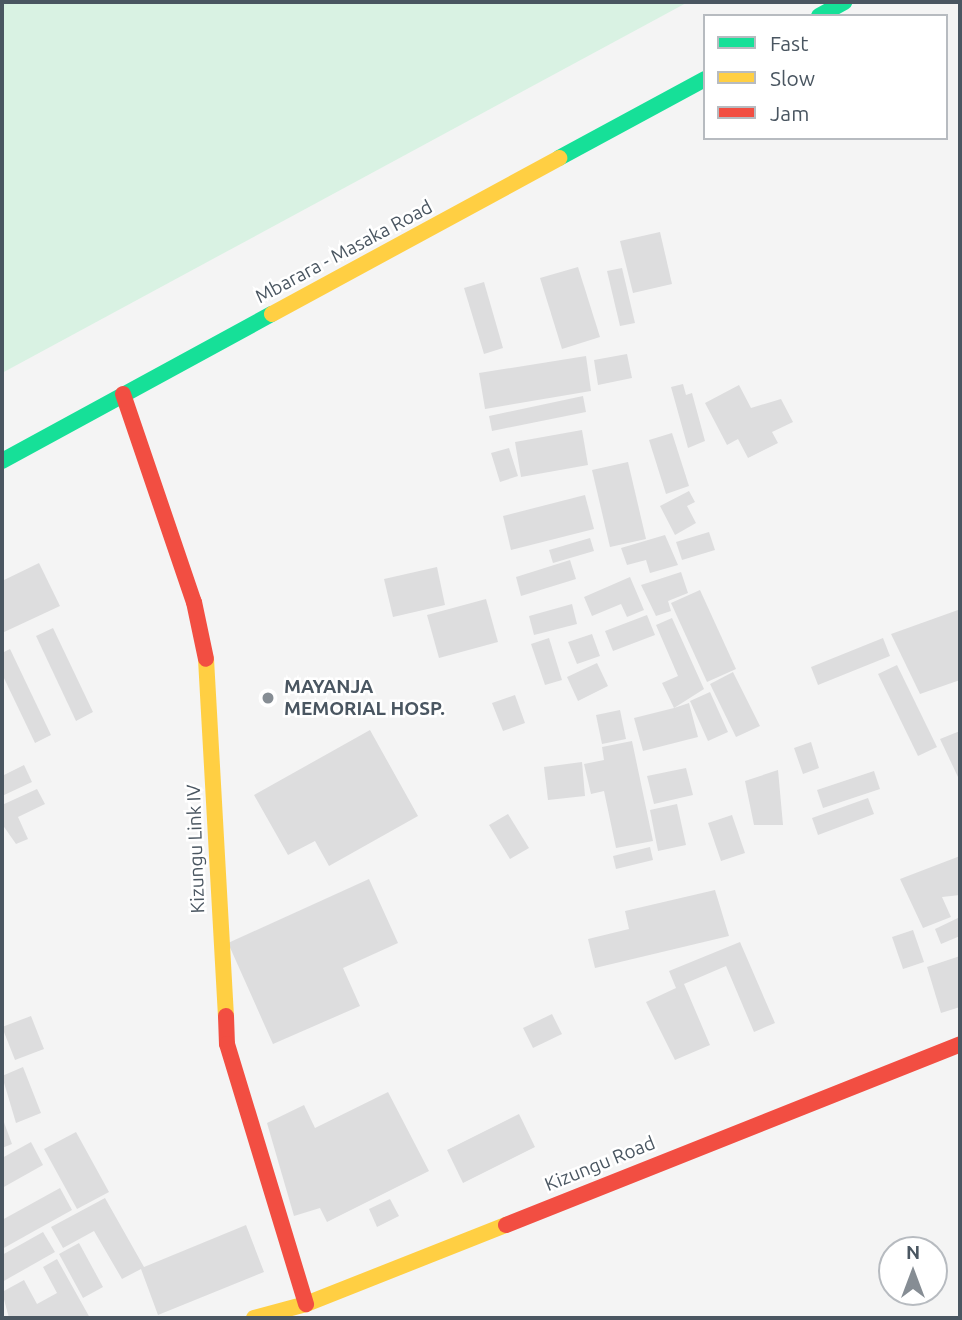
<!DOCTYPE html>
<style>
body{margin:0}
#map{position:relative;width:962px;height:1320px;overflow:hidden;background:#f4f4f4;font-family:Ubuntu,sans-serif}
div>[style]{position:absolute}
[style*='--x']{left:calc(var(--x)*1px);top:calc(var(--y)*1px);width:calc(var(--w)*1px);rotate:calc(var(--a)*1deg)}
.green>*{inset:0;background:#d9f2e3}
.building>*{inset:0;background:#ddddde}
.fast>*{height:16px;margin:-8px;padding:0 8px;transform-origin:8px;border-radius:8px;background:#16e098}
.slow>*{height:16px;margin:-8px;padding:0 8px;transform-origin:8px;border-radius:8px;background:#ffcf43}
.jam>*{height:16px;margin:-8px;padding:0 8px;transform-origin:8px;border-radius:8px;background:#f24e42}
.dots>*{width:19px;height:19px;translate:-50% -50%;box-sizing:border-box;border:4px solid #fff;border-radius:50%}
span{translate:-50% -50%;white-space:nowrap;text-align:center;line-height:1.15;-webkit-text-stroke:5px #fff;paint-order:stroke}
.street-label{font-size:19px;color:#4a5661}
.poi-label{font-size:19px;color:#4a5661;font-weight:700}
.left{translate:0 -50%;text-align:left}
.frame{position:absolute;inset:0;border:4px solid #4a5661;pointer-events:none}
.legend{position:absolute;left:703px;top:14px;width:245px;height:126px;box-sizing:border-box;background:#fff;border:2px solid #b7bbc0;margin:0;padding:9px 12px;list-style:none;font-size:21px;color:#4a5661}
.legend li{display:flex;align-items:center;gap:14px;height:35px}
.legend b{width:35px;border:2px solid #b7bbc0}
.north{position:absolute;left:878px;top:1236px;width:70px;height:70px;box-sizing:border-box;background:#fff;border:2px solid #b7bbc0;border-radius:50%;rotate:0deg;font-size:19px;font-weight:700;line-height:28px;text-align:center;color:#4a5661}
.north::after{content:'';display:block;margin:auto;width:24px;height:32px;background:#868d94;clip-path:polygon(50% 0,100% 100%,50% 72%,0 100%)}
</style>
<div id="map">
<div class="green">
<div style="clip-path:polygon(2px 2px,688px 2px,2px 373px)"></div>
</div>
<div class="building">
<div style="clip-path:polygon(660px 232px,672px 284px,633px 293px,620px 241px)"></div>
<div style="clip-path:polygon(578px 267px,600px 337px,562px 349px,540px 278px)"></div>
<div style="clip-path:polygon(622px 268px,635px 323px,620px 326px,607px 271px)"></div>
<div style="clip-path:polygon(484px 282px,503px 348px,484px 354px,464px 288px)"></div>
<div style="clip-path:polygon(627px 354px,632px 378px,598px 385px,594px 360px)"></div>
<div style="clip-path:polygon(586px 356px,591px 391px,485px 409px,479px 373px)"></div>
<div style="clip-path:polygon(683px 384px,686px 395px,692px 393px,705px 441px,688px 448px,671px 387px)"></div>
<div style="clip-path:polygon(739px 385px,751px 408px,781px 399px,793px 422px,772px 432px,778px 443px,748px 458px,738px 439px,727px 445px,705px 403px)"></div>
<div style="clip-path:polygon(583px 396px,586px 412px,492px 431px,489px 416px)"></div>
<div style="clip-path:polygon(582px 430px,588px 465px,521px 477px,515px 442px)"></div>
<div style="clip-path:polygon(672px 433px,689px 486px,666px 494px,649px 440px)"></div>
<div style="clip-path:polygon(509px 448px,518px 476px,500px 482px,491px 453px)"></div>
<div style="clip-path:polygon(628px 462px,646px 539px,610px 547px,592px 470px)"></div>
<div style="clip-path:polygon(689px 491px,695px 502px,687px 506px,696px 523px,675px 535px,660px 506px)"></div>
<div style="clip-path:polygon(585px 495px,594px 529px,511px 550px,503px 516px)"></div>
<div style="clip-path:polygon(709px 532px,715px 550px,682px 560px,676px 542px)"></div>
<div style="clip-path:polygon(665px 535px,678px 565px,650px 573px,646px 560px,627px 565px,621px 548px)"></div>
<div style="clip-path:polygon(590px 538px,594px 551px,553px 563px,549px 550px)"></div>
<div style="clip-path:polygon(570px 560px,576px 579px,521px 596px,516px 577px)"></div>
<div style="clip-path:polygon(39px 563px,60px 606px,2px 633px,2px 581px)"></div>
<div style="clip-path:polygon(437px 567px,445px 605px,393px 617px,384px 579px)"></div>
<div style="clip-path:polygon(681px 572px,688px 593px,668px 601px,671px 611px,656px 616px,641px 585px)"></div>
<div style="clip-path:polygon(630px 577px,644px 610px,627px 617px,621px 604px,592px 616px,584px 597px)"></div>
<div style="clip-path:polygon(700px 590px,736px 669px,707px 682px,671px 603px)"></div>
<div style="clip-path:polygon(486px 599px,498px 642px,439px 658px,427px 615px)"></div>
<div style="clip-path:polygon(572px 604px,577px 624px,534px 635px,529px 616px)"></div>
<div style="clip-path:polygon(958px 610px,960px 680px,920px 694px,891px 634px)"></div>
<div style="clip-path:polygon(647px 615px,655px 635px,613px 651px,605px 631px)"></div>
<div style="clip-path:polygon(672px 618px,704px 689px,674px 708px,689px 703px,698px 737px,643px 751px,634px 718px,674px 708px,662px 683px,678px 676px,656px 625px)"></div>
<div style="clip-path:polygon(53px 628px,93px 712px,76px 721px,36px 636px)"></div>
<div style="clip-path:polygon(592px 634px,600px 656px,577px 664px,568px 642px)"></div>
<div style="clip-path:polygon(549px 638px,562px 680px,545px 685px,531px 644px)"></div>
<div style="clip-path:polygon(883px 638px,890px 656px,818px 685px,811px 667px)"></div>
<div style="clip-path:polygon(10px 649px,51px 735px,35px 743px,2px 674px,2px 653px)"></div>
<div style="clip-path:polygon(597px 663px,608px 686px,578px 701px,567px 677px)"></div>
<div style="clip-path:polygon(897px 665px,937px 747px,918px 756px,878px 674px)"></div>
<div style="clip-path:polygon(733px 672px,760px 726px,736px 737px,710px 684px)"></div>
<div style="clip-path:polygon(710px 692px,728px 732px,708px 741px,690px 701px)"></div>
<div style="clip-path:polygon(515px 695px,525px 723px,503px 731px,492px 703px)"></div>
<div style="clip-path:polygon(620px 710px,626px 739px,602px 744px,596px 715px)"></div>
<div style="clip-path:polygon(370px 730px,418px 816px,329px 866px,315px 841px,288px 855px,254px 795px)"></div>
<div style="clip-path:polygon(960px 731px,960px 776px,958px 777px,940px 739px)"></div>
<div style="clip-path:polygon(632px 741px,653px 841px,616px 848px,604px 791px,591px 794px,584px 764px,604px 760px,602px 747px)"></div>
<div style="clip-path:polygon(811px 742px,819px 768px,803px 774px,794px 748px)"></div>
<div style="clip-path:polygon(582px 762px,585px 796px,548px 800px,544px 767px)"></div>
<div style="clip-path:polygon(24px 765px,32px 782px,2px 796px,2px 776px)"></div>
<div style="clip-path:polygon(686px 768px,693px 795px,654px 804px,647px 776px)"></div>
<div style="clip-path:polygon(778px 770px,783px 825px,754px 825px,745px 781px)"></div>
<div style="clip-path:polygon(874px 771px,880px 789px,823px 808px,817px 790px)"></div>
<div style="clip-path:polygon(37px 789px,45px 804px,18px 817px,28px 839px,16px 844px,2px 824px,2px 805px)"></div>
<div style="clip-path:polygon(868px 798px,874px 814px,818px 835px,812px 818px)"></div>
<div style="clip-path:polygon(677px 804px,686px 845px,658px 851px,650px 810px)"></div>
<div style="clip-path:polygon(508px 814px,529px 848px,510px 859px,489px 825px)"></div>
<div style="clip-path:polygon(732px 815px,745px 853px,721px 861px,708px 823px)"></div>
<div style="clip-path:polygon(650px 847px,653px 860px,616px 869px,613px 856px)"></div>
<div style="clip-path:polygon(960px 856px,960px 895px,942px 897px,951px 917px,923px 928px,900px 879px)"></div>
<div style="clip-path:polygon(369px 879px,398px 943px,343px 968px,360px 1006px,273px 1044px,228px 943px)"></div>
<div style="clip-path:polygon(715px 890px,729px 936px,595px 968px,588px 939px,629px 929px,625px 911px)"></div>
<div style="clip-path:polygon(960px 917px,960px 936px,941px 944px,935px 929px)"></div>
<div style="clip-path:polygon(913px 930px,924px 962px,903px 969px,892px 937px)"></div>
<div style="clip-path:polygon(740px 942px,775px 1023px,754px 1032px,726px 966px,684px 984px,710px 1045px,675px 1060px,646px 1002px,676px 988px,669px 971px)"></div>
<div style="clip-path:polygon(960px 956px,960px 1007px,941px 1013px,927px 967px)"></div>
<div style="clip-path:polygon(552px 1014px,562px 1034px,533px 1048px,523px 1028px)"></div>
<div style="clip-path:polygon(31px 1016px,44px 1049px,15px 1060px,2px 1027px)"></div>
<div style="clip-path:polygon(23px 1067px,41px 1113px,16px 1123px,2px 1076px)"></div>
<div style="clip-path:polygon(388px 1092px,429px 1171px,327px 1222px,320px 1208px,294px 1216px,267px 1123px,304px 1105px,315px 1128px)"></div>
<div style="clip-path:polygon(519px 1114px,535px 1147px,463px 1183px,447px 1150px)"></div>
<div style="clip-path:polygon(2px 1117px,12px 1144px,2px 1148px)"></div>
<div style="clip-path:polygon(76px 1132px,109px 1192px,77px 1209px,44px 1149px)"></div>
<div style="clip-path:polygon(31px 1142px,43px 1165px,2px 1188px,2px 1158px)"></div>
<div style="clip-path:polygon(60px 1188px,72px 1210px,2px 1249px,2px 1220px)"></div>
<div style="clip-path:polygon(105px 1198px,144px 1267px,246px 1225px,264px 1272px,158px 1315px,141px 1269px,122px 1279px,94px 1231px,63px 1248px,51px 1227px)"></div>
<div style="clip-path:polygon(390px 1199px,399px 1216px,377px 1227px,369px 1209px)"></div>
<div style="clip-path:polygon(43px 1232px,55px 1252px,2px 1282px,2px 1255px)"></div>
<div style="clip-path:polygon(79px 1243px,103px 1287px,83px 1298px,59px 1254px)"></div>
<div style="clip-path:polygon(57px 1259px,90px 1318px,9px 1318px,2px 1292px,24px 1280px,37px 1304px,57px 1293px,43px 1267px)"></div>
</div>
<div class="fast">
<div style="--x:819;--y:16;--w:29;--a:-29"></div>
<div style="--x:559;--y:158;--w:166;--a:-28.4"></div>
<div style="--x:2;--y:461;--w:307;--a:-28.6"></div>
</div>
<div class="slow">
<div style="--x:272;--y:314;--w:327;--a:-28.5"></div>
<div style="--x:206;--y:659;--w:358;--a:86.8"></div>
<div style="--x:254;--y:1318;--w:54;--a:-15.1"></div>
<div style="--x:306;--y:1304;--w:215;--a:-21.6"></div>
</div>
<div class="jam">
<div style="--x:123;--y:394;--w:220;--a:71.2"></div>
<div style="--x:194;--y:602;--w:58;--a:78.1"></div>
<div style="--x:226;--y:1016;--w:28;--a:88"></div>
<div style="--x:227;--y:1044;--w:272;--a:73.1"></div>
<div style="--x:506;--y:1225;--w:489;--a:-21.7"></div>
</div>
<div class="dots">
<div style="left:268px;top:698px;background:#868d94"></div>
</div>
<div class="street-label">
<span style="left:344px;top:252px;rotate:-28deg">Mbarara - Masaka Road</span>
<span style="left:196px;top:849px;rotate:-92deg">Kizungu Link IV</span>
<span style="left:600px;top:1164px;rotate:-22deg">Kizungu Road</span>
</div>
<div class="poi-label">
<span class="left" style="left:284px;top:698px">MAYANJA<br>MEMORIAL HOSP.</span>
</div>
<div class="frame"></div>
<ul class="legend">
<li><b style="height:9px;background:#16e098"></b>Fast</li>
<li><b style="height:9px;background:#ffcf43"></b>Slow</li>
<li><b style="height:9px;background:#f24e42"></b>Jam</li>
</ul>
<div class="north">N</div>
</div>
